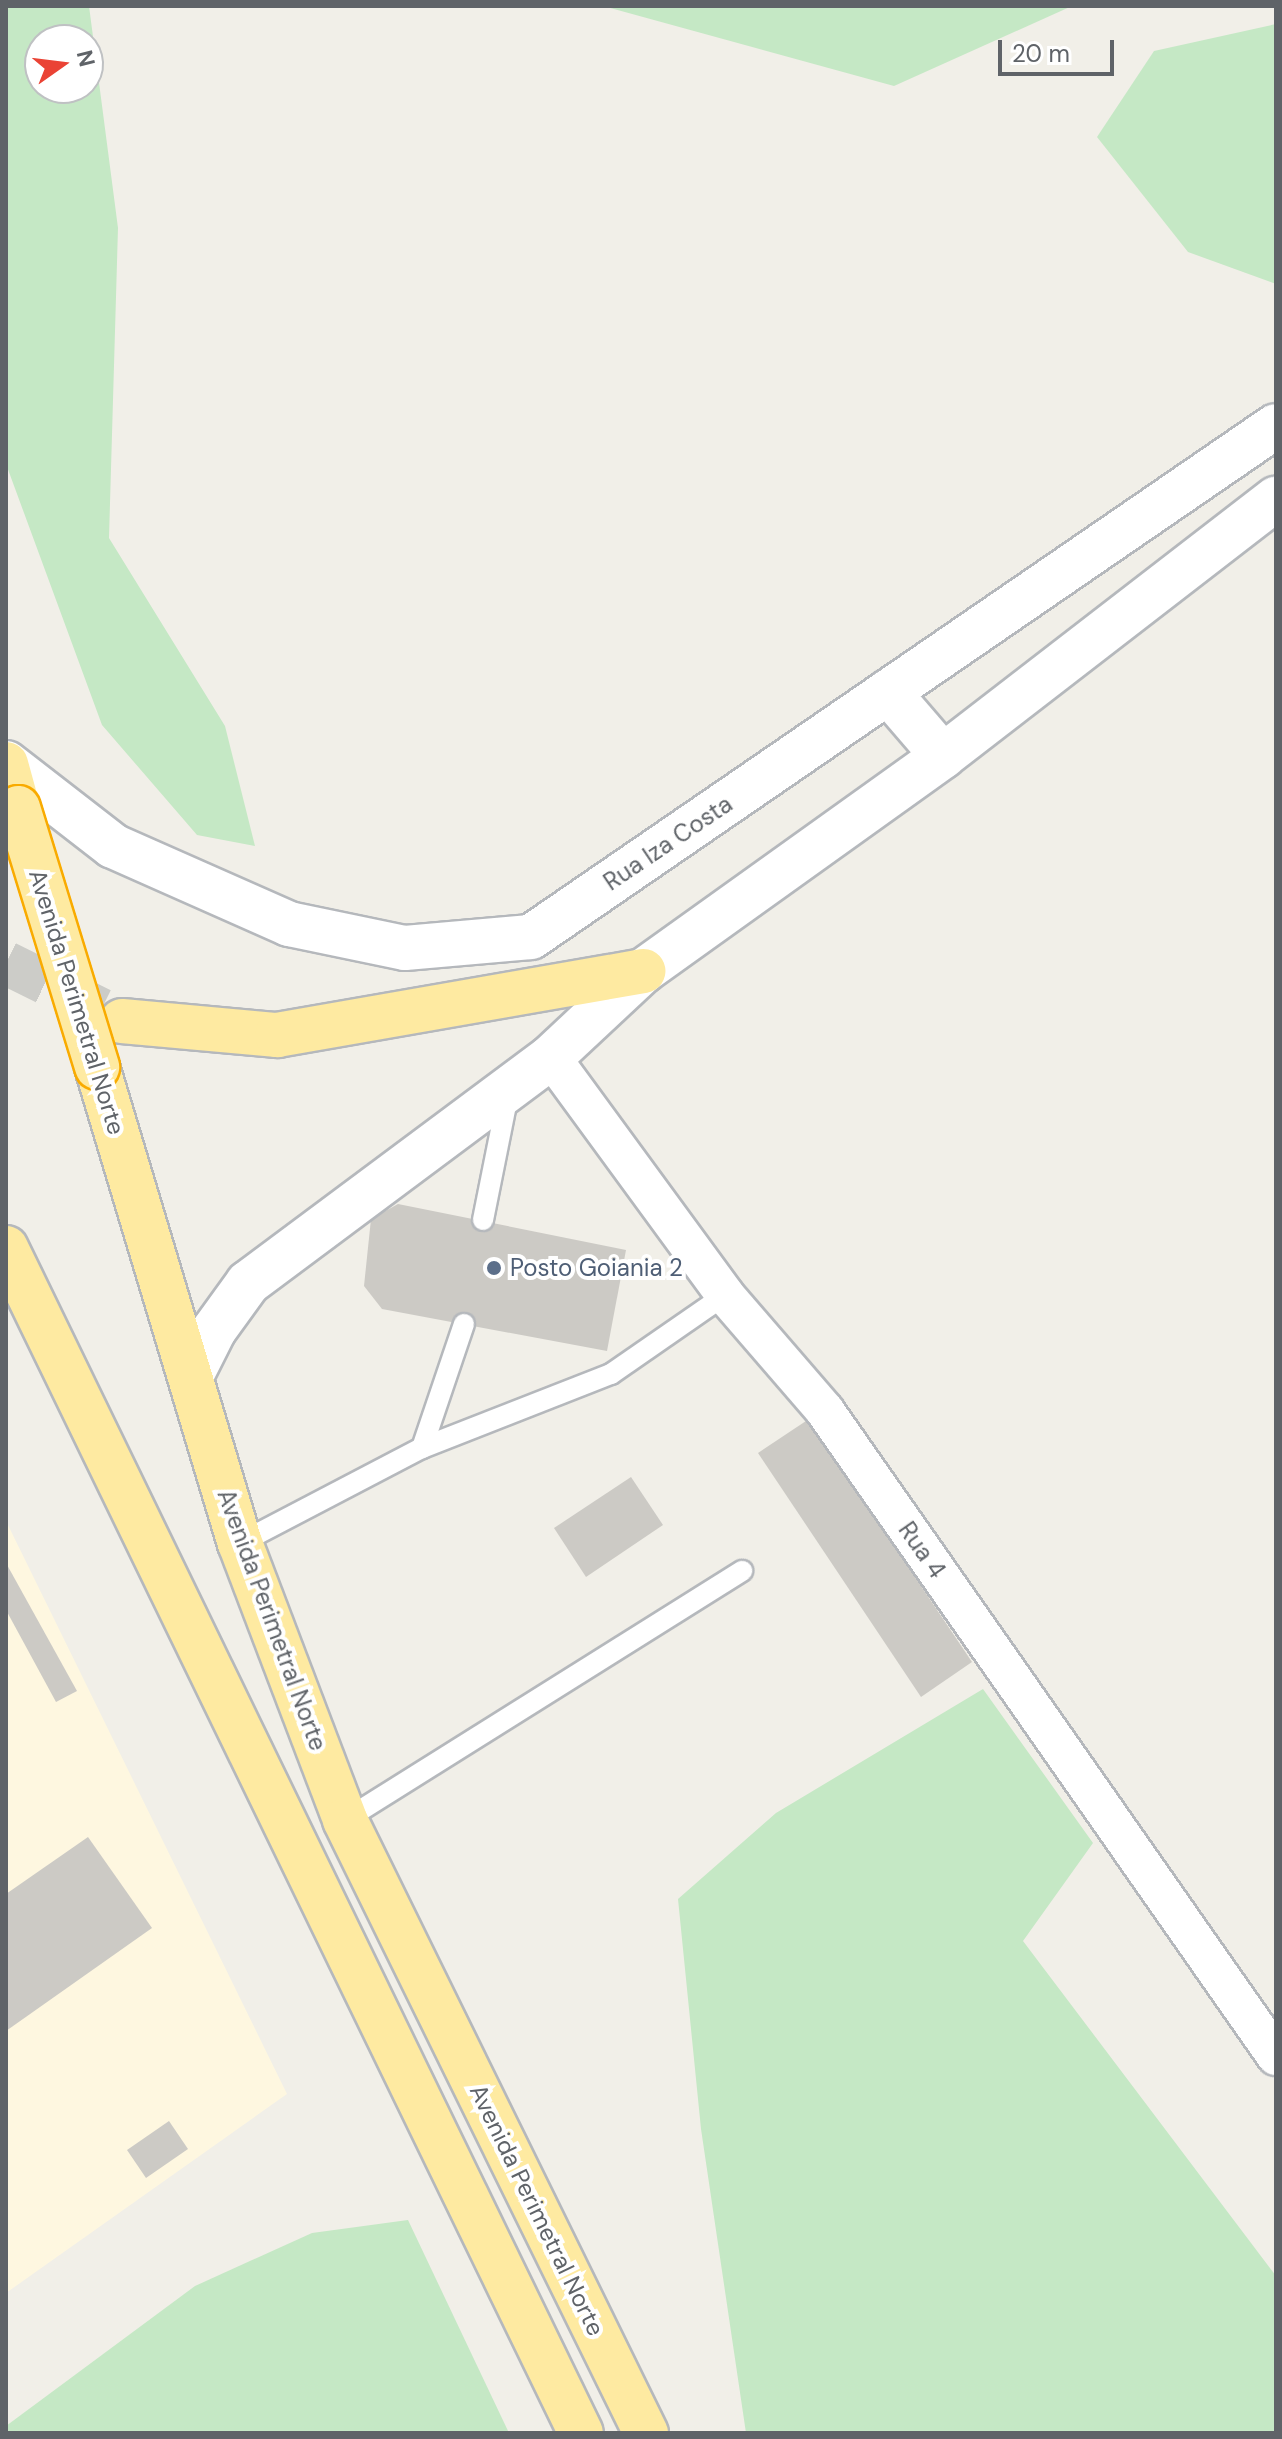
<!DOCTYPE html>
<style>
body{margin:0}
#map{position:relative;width:1282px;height:2439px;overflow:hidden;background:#f1efe8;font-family:"DM Sans",sans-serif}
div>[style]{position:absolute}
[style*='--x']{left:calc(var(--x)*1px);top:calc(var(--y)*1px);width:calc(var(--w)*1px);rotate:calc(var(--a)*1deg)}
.commercial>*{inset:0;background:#fef7e0}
.green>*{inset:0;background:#c5e8c5}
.building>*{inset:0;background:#cccac5}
.trunk-tunnel>*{height:44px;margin-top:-22px;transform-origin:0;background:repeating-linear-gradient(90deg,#ccccc8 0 44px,transparent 0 66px)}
.roads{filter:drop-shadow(2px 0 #b5b8bc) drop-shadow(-2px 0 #b5b8bc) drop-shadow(0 2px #b5b8bc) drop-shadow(0 -2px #b5b8bc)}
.service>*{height:20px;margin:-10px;padding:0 10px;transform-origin:10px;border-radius:10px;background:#fff}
.minor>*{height:38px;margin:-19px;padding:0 19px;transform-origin:19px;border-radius:19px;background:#fff}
.tertiary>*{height:44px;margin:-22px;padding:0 22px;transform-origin:22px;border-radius:22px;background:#fff}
.trunk>*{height:44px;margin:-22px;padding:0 22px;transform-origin:22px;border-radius:22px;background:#feeaa1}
.bridges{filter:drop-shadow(2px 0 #f9ab00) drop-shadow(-2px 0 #f9ab00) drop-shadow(0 2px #f9ab00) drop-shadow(0 -2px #f9ab00)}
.trunk-bridge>*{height:44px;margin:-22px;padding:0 22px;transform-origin:22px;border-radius:22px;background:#feeaa1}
.dots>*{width:22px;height:22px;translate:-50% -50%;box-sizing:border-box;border:4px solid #fff;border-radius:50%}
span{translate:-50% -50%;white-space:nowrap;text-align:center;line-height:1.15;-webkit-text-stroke:8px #fff;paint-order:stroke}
.street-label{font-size:24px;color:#5f6368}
.service-label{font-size:24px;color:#4e5e75}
.left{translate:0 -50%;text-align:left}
.frame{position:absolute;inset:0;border:8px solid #5f6368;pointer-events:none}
.north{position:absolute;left:24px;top:24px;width:80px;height:80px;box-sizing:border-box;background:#fff;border:2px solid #bfc1c3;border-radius:50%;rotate:76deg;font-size:22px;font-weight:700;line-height:32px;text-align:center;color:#5f6368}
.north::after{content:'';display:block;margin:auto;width:28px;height:36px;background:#ea4335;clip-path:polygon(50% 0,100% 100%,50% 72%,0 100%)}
.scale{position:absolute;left:998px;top:40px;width:116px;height:36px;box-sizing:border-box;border:4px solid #5f6368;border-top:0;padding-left:10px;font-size:24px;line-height:28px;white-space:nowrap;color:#5f6368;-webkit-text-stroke:6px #fff;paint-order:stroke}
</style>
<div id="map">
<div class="commercial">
<div style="clip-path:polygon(6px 1521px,287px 2094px,6px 2293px)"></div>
</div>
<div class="green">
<div style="clip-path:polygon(evenodd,6px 6px,89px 6px,118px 228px,109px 538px,225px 726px,255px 846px,197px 835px,102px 725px,6px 464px,6px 6px,40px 40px,88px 40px,88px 88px,40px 88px,40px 40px)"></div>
<div style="clip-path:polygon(603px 6px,1072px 6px,894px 86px)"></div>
<div style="clip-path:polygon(1276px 24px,1276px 284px,1188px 252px,1097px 137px,1154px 51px)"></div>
<div style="clip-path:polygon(983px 1689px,1093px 1843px,1023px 1941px,1276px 2276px,1276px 2433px,746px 2433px,701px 2129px,678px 1899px,776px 1813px)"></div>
<div style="clip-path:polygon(408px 2220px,509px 2433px,6px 2433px,6px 2426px,195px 2286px,312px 2233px)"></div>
</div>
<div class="building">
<div style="clip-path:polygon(398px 1204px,626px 1250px,607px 1351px,382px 1309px,364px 1286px,371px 1219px)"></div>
<div style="clip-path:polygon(809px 1419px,972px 1662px,921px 1697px,758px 1453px)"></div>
<div style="clip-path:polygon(631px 1477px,663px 1525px,586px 1577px,554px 1528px)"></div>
<div style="clip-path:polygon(6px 1563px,77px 1691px,56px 1702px,6px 1610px)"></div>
<div style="clip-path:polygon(88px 1837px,152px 1928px,6px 2031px,6px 1894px)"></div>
<div style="clip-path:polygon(169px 2121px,188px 2149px,146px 2178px,127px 2150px)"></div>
</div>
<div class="trunk-tunnel">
<div style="--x:6;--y:963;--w:106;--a:26.3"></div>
</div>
<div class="roads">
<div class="service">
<div style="--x:483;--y:1220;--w:127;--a:-78.7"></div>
<div style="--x:422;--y:1448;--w:203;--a:-21.4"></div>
<div style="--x:611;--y:1374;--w:139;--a:-34.7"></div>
<div style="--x:240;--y:1543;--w:205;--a:-27.6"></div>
<div style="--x:422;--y:1448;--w:131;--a:-71.3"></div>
<div style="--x:345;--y:1820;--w:469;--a:-32.1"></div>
</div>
<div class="minor">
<div style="--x:551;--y:1057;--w:295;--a:53.8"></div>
<div style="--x:725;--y:1295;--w:153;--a:49.2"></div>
<div style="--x:825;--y:1411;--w:787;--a:55.04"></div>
</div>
<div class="tertiary">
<div style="--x:888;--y:692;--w:84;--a:49.3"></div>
<div style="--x:6;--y:763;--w:135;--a:37.8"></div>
<div style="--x:113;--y:846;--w:193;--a:23.9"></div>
<div style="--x:289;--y:924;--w:118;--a:11.7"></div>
<div style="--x:405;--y:948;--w:126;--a:-5"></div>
<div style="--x:531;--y:937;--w:903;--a:-34.45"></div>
<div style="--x:191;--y:1376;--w:51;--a:-63.4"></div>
<div style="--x:214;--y:1330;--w:58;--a:-54.1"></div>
<div style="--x:248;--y:1283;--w:378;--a:-36.7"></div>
<div style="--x:551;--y:1057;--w:126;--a:-43.1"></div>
<div style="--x:643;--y:971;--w:369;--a:-35.6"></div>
<div style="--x:943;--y:756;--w:421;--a:-37.7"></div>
</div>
<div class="trunk">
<div style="--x:6;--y:764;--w:46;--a:74.7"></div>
<div style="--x:122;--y:1021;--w:156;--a:5.2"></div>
<div style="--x:277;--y:1035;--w:372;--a:-9.9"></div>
<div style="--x:97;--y:1067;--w:497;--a:73.3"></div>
<div style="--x:240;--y:1543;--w:296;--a:69.2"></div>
<div style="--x:345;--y:1820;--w:683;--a:63.85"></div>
<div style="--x:6;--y:1248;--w:1317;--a:64.12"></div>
</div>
</div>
<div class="bridges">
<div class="trunk-bridge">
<div style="--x:18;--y:808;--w:271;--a:73"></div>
</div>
</div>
<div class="dots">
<div style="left:494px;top:1268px;background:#5c6f8a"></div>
</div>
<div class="street-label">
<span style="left:668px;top:843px;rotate:-34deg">Rua Iza Costa</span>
<span style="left:77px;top:1002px;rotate:73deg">Avenida Perimetral Norte</span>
<span style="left:922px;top:1550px;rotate:55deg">Rua 4</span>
<span style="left:272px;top:1620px;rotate:70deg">Avenida Perimetral Norte</span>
<span style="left:537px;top:2210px;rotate:64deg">Avenida Perimetral Norte</span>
</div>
<div class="service-label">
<span class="left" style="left:510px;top:1268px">Posto Goiania 2</span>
</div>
<div class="frame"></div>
<div class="north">N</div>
<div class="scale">20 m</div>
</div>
